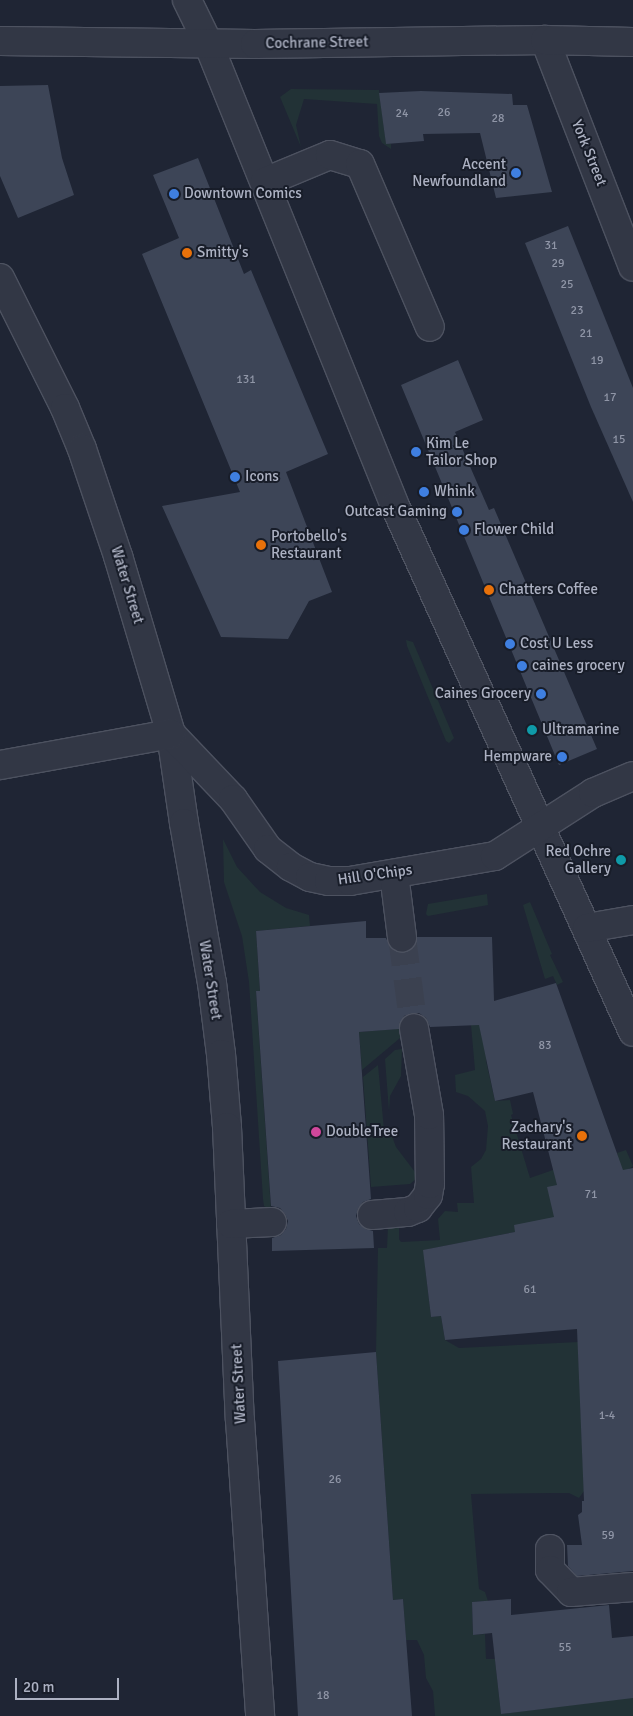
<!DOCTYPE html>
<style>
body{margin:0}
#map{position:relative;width:633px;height:1716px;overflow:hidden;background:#1f2534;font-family:Signika,sans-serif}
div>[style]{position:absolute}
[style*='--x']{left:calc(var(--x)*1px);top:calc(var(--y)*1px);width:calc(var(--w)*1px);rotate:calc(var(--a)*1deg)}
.green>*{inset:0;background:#223236}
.building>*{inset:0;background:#3d4557}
.minor-tunnel>*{height:28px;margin-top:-14px;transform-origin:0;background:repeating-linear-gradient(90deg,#3b4150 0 28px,transparent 0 42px)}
.roads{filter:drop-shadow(1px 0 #4d5260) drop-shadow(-1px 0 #4d5260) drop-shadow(0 1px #4d5260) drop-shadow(0 -1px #4d5260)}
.minor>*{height:28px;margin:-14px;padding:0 14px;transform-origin:14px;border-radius:14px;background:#323745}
.dots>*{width:14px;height:14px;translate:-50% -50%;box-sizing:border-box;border:2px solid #181d29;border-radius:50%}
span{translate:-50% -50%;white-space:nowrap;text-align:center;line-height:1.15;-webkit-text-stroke:4px #181d29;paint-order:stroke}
.number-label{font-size:12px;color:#9096a7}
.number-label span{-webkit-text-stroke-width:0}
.street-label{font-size:15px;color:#acb1c2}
.poi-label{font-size:15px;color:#acb1c2}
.right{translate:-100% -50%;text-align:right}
.left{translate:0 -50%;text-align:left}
.scale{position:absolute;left:15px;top:1678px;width:104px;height:22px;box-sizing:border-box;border:2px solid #acb1c2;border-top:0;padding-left:6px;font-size:15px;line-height:18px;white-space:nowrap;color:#acb1c2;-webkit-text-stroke:4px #181d29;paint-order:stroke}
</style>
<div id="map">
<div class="green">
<div style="clip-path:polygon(291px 89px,379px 90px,386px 143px,391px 144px,391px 149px,382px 143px,379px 136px,377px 104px,304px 99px,296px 125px,301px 147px,280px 97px)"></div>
<div style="clip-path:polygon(406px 640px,413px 642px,454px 738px,449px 743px,446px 741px,407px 646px)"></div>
<div style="clip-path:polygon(223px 839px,237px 867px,260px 892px,286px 908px,309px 915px,310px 926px,256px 931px,260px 991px,256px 992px,271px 1210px,264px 1206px,263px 1199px,249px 982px,242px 936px,224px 882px)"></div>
<div style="clip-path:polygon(487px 894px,488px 905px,428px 916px,426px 914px,428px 904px)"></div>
<div style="clip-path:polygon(530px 902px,552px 954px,550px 955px,563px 982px,557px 985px,553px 976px,545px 979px,523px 905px)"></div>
<div style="clip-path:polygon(471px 1025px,495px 1025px,486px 1061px,495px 1101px,510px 1100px,513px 1114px,511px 1115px,530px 1178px,553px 1170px,618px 1156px,617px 1153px,626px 1150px,633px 1166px,555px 1221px,515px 1232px,429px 1249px,431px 1265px,425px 1266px,431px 1317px,441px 1316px,445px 1340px,459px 1348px,578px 1342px,584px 1491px,579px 1498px,569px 1493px,554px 1493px,471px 1494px,479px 1589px,485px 1592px,488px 1601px,472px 1602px,473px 1635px,485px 1634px,486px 1659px,495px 1659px,501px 1714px,633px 1697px,633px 1716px,435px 1716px,433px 1691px,426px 1678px,424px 1655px,417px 1640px,406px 1640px,403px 1599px,393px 1600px,376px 1352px,378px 1248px,387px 1248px,388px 1226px,399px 1224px,399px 1239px,401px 1242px,440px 1240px,438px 1219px,445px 1211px,458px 1212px,457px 1203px,474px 1203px,471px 1167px,481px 1159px,486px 1150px,488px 1126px,485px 1111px,468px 1096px,456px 1092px,455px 1075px,475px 1070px)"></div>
<div style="clip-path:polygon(408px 1028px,406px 1033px,362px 1070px,359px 1032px)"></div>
<div style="clip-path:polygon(402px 1049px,401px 1076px,390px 1096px,389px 1111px,385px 1059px,395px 1050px)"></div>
<div style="clip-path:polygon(378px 1065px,384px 1130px,390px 1131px,396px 1147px,415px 1172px,417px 1178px,410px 1184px,371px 1187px,363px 1077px)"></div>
</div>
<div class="building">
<div style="clip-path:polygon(48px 85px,62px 158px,74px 195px,18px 218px,0 176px,0 86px)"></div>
<div style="clip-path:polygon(421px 91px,512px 94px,513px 105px,527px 105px,552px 192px,496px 198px,480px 133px,423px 134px,424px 141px,386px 144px,379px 93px)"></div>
<div style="clip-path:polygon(198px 158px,244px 274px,251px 270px,328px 454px,286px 472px,332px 592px,309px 601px,288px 639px,221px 637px,162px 506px,240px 492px,142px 254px,179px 238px,153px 175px)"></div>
<div style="clip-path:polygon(568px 226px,633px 388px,633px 502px,591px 407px,525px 243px)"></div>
<div style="clip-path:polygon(458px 360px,483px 420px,455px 432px,489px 510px,494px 508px,597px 749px,559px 765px,401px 385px)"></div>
<div style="clip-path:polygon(366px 921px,366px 938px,386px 938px,390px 947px,396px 952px,403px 952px,412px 949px,417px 937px,492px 937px,494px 1001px,556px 983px,623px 1170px,633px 1168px,633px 1571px,577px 1576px,568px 1566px,567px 1545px,582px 1545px,578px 1515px,582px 1512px,582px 1501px,584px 1501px,577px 1329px,445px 1340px,441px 1316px,431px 1317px,423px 1250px,515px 1232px,514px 1225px,554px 1217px,547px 1187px,557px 1185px,533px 1092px,495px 1101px,479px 1025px,430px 1027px,426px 1018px,419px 1013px,412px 1013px,404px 1016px,399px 1029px,359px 1032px,371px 1199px,363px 1202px,358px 1209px,356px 1216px,359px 1224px,366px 1229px,373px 1231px,374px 1248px,272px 1251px,272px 1238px,281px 1235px,286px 1229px,288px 1221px,285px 1214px,280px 1208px,271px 1206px,256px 991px,260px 991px,256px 931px)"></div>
<div style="clip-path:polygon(376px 1352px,393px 1600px,403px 1599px,412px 1716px,298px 1716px,278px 1361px)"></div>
<div style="clip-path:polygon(511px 1599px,511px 1615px,609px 1605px,612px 1638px,633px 1636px,633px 1698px,501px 1714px,492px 1633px,473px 1635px,472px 1602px)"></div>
</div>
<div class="minor-tunnel">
<div style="--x:402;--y:937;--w:92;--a:82.5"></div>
</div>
<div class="roads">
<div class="minor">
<div style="--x:187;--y:0;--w:48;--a:64"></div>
<div style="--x:208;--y:43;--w:499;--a:68"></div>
<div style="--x:395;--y:506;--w:577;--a:65.65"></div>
<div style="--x:545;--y:40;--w:243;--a:68.8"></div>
<div style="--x:0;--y:41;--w:255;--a:0.7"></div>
<div style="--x:255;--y:44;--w:290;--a:-0.8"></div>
<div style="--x:545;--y:40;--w:88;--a:1.3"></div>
<div style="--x:265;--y:182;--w:70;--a:-22.6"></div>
<div style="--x:330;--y:155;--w:31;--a:17"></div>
<div style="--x:360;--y:164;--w:177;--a:66.8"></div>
<div style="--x:0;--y:278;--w:145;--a:63.4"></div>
<div style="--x:65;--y:408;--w:44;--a:67.5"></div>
<div style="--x:82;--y:449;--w:113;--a:71.4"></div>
<div style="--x:118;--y:556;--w:186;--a:73.4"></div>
<div style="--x:171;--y:734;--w:90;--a:81.7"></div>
<div style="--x:184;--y:823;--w:162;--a:80.1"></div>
<div style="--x:212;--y:983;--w:72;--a:82.8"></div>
<div style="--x:221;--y:1054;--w:73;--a:85.3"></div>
<div style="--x:227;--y:1127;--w:293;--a:87.5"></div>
<div style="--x:240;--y:1420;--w:297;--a:86.1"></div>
<div style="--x:171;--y:734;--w:90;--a:46.4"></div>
<div style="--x:233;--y:799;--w:61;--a:55"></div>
<div style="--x:268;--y:849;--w:29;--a:38"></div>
<div style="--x:291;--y:867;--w:21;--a:28"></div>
<div style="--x:310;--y:877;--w:19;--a:12"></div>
<div style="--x:329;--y:881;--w:21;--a:0"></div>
<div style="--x:350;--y:881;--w:147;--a:-9.8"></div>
<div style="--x:495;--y:856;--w:117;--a:-32.7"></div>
<div style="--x:593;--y:793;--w:43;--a:-23"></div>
<div style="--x:0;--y:765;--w:174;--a:-10.3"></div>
<div style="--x:394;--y:874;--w:64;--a:82.8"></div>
<div style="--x:587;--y:928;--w:47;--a:-9.9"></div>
<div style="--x:372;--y:1215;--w:36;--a:-5"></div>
<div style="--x:408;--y:1212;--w:11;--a:-22"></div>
<div style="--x:418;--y:1208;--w:16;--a:-52"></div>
<div style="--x:428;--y:1195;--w:11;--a:-80"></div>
<div style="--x:430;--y:1184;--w:69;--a:-90.8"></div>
<div style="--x:429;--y:1115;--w:88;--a:-99.8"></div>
<div style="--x:231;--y:1224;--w:41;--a:-2.8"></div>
<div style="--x:550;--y:1549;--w:21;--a:90"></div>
<div style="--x:550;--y:1570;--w:30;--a:46"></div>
<div style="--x:571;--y:1592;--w:62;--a:-4.6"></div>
</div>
</div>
<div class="dots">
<div style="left:516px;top:173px;background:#3f7fe0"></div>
<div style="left:174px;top:194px;background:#3f7fe0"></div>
<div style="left:187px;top:253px;background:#e8710a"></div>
<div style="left:416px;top:452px;background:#3f7fe0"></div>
<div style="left:235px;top:477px;background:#3f7fe0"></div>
<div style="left:424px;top:492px;background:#3f7fe0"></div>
<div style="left:457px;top:512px;background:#3f7fe0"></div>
<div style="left:464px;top:530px;background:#3f7fe0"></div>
<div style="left:261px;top:545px;background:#e8710a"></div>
<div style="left:489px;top:590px;background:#e8710a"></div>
<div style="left:510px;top:644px;background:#3f7fe0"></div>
<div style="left:522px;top:666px;background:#3f7fe0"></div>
<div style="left:541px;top:694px;background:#3f7fe0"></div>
<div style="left:532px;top:730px;background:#0f9aa8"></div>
<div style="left:562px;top:757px;background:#3f7fe0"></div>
<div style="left:621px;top:860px;background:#0f9aa8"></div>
<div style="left:316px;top:1132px;background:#d1479c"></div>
<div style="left:582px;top:1136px;background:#e8710a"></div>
</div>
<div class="number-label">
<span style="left:444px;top:113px">26</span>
<span style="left:402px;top:114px">24</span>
<span style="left:498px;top:119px">28</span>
<span style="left:551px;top:246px">31</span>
<span style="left:558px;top:264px">29</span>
<span style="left:567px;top:285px">25</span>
<span style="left:577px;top:311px">23</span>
<span style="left:586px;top:334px">21</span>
<span style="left:597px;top:361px">19</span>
<span style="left:246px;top:380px">131</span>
<span style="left:610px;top:398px">17</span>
<span style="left:619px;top:440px">15</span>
<span style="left:545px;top:1046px">83</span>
<span style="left:591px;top:1195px">71</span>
<span style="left:530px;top:1290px">61</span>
<span style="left:607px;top:1416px">1-4</span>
<span style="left:335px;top:1480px">26</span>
<span style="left:608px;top:1536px">59</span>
<span style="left:565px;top:1648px">55</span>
<span style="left:323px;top:1696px">18</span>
</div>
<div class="street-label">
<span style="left:317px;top:43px;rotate:-1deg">Cochrane Street</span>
<span style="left:589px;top:153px;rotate:68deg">York Street</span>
<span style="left:127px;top:585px;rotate:73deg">Water Street</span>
<span style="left:375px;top:875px;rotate:-8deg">Hill O'Chips</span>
<span style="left:210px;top:980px;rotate:81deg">Water Street</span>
<span style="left:239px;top:1384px;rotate:-93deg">Water Street</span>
</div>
<div class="poi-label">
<span class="right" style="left:506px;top:173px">Accent<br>Newfoundland</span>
<span class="left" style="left:184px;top:194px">Downtown Comics</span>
<span class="left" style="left:197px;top:253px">Smitty's</span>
<span class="left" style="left:426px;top:452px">Kim Le<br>Tailor Shop</span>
<span class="left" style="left:245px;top:477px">Icons</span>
<span class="left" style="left:434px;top:492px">Whink</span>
<span class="right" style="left:447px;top:512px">Outcast Gaming</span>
<span class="left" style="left:474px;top:530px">Flower Child</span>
<span class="left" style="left:271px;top:545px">Portobello's<br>Restaurant</span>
<span class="left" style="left:499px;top:590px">Chatters Coffee</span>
<span class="left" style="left:520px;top:644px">Cost U Less</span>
<span class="left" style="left:532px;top:666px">caines grocery</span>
<span class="right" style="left:531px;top:694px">Caines Grocery</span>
<span class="left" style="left:542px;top:730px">Ultramarine</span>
<span class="right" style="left:552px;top:757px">Hempware</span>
<span class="right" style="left:611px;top:860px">Red Ochre<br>Gallery</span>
<span class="right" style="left:572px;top:1136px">Zachary's<br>Restaurant</span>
<span class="left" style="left:326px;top:1132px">DoubleTree</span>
</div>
<div class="scale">20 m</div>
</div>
